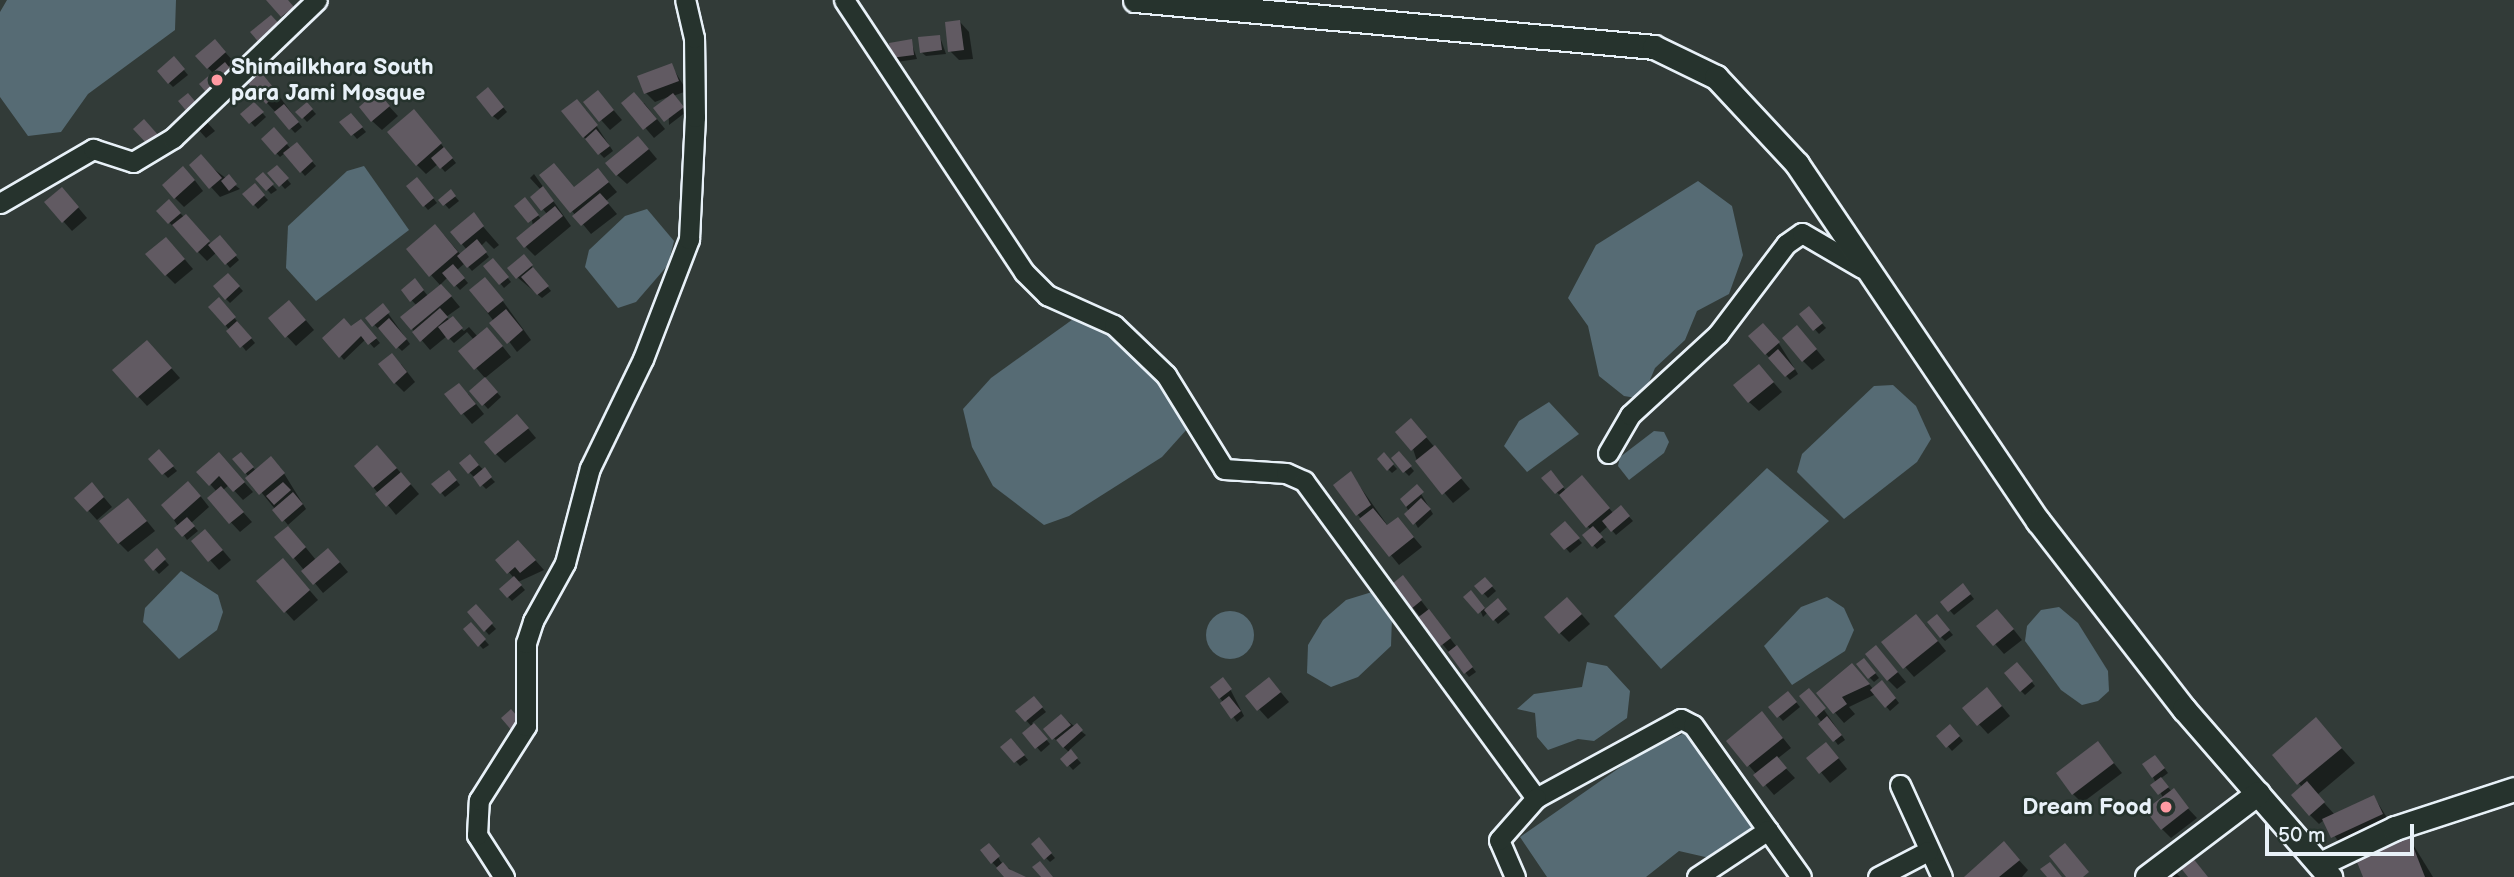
<!DOCTYPE html>
<style>
body{margin:0}
#map{position:relative;width:2514px;height:877px;overflow:hidden;background:#323b38;font-family:"Balsamiq Sans",sans-serif}
div>[style]{position:absolute}
[style*='--x']{left:calc(var(--x)*1px);top:calc(var(--y)*1px);width:calc(var(--w)*1px);rotate:calc(var(--a)*1deg)}
.water>*{inset:0;background:#566b74}
.round{border-radius:50%}
.shadow>*{inset:0;background:#0007}
.building>*{inset:0;background:#615a62}
.roads{filter:drop-shadow(2px 0 #e8f1f8) drop-shadow(-2px 0 #e8f1f8) drop-shadow(0 2px #e8f1f8) drop-shadow(0 -2px #e8f1f8)}
.minor>*{height:19px;margin:-9.5px;padding:0 9.5px;transform-origin:9.5px;border-radius:9.5px;background:#26332d}
.tertiary>*{height:23px;margin:-11.5px;padding:0 11.5px;transform-origin:11.5px;border-radius:11.5px;background:#26332d}
.dots>*{width:19px;height:19px;translate:-50% -50%;box-sizing:border-box;border:4px solid #26332d;border-radius:50%}
span{translate:-50% -50%;white-space:nowrap;text-align:center;line-height:1.15;-webkit-text-stroke:5px #26332d;paint-order:stroke}
.poi-label{font-size:23px;color:#e8f1f8;font-weight:700}
.left{translate:0 -50%;text-align:left}
.right{translate:-100% -50%;text-align:right}
.scale{position:absolute;left:2265px;top:824px;width:149px;height:32px;box-sizing:border-box;border:4px solid #e8f1f8;border-top:0;padding-left:9px;font-size:21px;line-height:24px;white-space:nowrap;color:#e8f1f8;-webkit-text-stroke:5px #26332d;paint-order:stroke}
</style>
<div id="map">
<div class="water">
<div style="clip-path:polygon(7px 0,176px 0,175px 30px,88px 94px,61px 132px,28px 136px,0 97px,0 12px)"></div>
<div style="clip-path:polygon(364px 166px,409px 230px,316px 301px,286px 268px,288px 226px,347px 171px)"></div>
<div style="clip-path:polygon(1698px 181px,1732px 206px,1743px 255px,1729px 294px,1697px 311px,1685px 340px,1655px 368px,1642px 399px,1624px 396px,1599px 376px,1588px 326px,1568px 298px,1596px 245px)"></div>
<div style="clip-path:polygon(647px 209px,674px 241px,668px 265px,636px 302px,618px 308px,585px 267px,589px 250px,625px 216px)"></div>
<div style="clip-path:polygon(1076px 317px,1127px 339px,1165px 384px,1188px 428px,1162px 457px,1069px 516px,1044px 525px,993px 486px,972px 447px,963px 409px,991px 378px)"></div>
<div style="clip-path:polygon(1893px 385px,1916px 406px,1931px 439px,1917px 462px,1844px 519px,1797px 472px,1802px 454px,1874px 386px)"></div>
<div style="clip-path:polygon(1549px 402px,1579px 434px,1527px 472px,1504px 446px,1519px 421px)"></div>
<div style="clip-path:polygon(1654px 431px,1664px 432px,1669px 442px,1664px 453px,1629px 480px,1618px 466px,1620px 457px)"></div>
<div style="clip-path:polygon(1767px 468px,1829px 521px,1661px 669px,1614px 616px)"></div>
<div style="clip-path:polygon(181px 571px,218px 595px,223px 612px,217px 630px,179px 659px,143px 622px,145px 608px)"></div>
<div style="clip-path:polygon(1372px 592px,1392px 617px,1391px 646px,1358px 677px,1331px 687px,1307px 673px,1308px 645px,1323px 620px,1346px 600px)"></div>
<div style="clip-path:polygon(1827px 597px,1844px 608px,1854px 630px,1845px 651px,1792px 685px,1764px 646px,1801px 607px)"></div>
<div style="clip-path:polygon(2059px 607px,2078px 623px,2108px 671px,2109px 691px,2098px 701px,2082px 705px,2061px 690px,2025px 641px,2027px 626px,2041px 610px)"></div>
<div class="round" style="left:1206px;top:611px;width:48px;height:48px"></div>
<div style="clip-path:polygon(1587px 662px,1607px 666px,1630px 691px,1627px 718px,1594px 741px,1578px 739px,1548px 750px,1537px 737px,1535px 713px,1517px 709px,1534px 694px,1582px 687px)"></div>
<div style="clip-path:polygon(1687px 732px,1759px 825px,1714px 859px,1679px 851px,1646px 877px,1547px 877px,1520px 837px,1642px 752px)"></div>
</div>
<div class="shadow">
<div style="clip-path:polygon(268px 0,287px 0,302px 17px,291px 26px)"></div>
<div style="clip-path:polygon(960px 22px,969px 32px,973px 59px,959px 60px,950px 51px)"></div>
<div style="clip-path:polygon(940px 37px,946px 54px,926px 56px,921px 52px)"></div>
<div style="clip-path:polygon(911px 41px,917px 59px,897px 62px,893px 57px)"></div>
<div style="clip-path:polygon(224px 51px,234px 62px,228px 67px,245px 87px,222px 107px,213px 98px,214px 74px,208px 68px)"></div>
<div style="clip-path:polygon(178px 63px,188px 75px,173px 87px,169px 83px)"></div>
<div style="clip-path:polygon(671px 65px,687px 91px,673px 96px,686px 112px,669px 125px,668px 97px,655px 102px,646px 93px)"></div>
<div style="clip-path:polygon(268px 81px,302px 127px,295px 133px,267px 103px)"></div>
<div style="clip-path:polygon(598px 92px,622px 120px,610px 130px,586px 103px)"></div>
<div style="clip-path:polygon(492px 94px,507px 112px,498px 120px,493px 116px)"></div>
<div style="clip-path:polygon(386px 103px,398px 116px,382px 130px,372px 121px)"></div>
<div style="clip-path:polygon(624px 103px,644px 103px,665px 129px,654px 138px)"></div>
<div style="clip-path:polygon(254px 104px,266px 117px,255px 127px,243px 114px)"></div>
<div style="clip-path:polygon(307px 104px,316px 114px,307px 122px,298px 112px)"></div>
<div style="clip-path:polygon(586px 110px,613px 151px,604px 158px,584px 137px)"></div>
<div style="clip-path:polygon(355px 119px,366px 132px,357px 139px,342px 122px)"></div>
<div style="clip-path:polygon(205px 120px,215px 131px,206px 138px,196px 127px)"></div>
<div style="clip-path:polygon(423px 121px,456px 163px,445px 172px,438px 164px,426px 174px,417px 165px)"></div>
<div style="clip-path:polygon(274px 130px,291px 149px,301px 149px,316px 166px,305px 176px,285px 153px,280px 157px,263px 139px)"></div>
<div style="clip-path:polygon(647px 147px,657px 159px,627px 184px,617px 175px)"></div>
<div style="clip-path:polygon(191px 165px,210px 166px,240px 189px,220px 197px)"></div>
<div style="clip-path:polygon(277px 167px,291px 184px,285px 189px,270px 173px)"></div>
<div style="clip-path:polygon(598px 170px,617px 192px,606px 201px,617px 214px,591px 234px,542px 175px,575px 189px)"></div>
<div style="clip-path:polygon(534px 174px,571px 226px,535px 256px,526px 247px,533px 226px,529px 204px,541px 219px,547px 214px,532px 197px,541px 190px,530px 178px)"></div>
<div style="clip-path:polygon(263px 175px,277px 190px,271px 194px,258px 179px)"></div>
<div style="clip-path:polygon(193px 178px,203px 191px,184px 207px,175px 198px)"></div>
<div style="clip-path:polygon(421px 183px,437px 203px,428px 210px,408px 186px)"></div>
<div style="clip-path:polygon(255px 186px,268px 200px,258px 209px,245px 194px)"></div>
<div style="clip-path:polygon(451px 192px,459px 201px,449px 209px,441px 200px)"></div>
<div style="clip-path:polygon(71px 199px,87px 218px,72px 231px,63px 221px)"></div>
<div style="clip-path:polygon(173px 206px,212px 245px,224px 242px,239px 260px,230px 268px,217px 252px,207px 261px,158px 211px)"></div>
<div style="clip-path:polygon(473px 215px,499px 245px,494px 249px,486px 241px,481px 246px,489px 257px,472px 271px,465px 263px,457px 270px,468px 283px,460px 290px,448px 277px,440px 285px,431px 275px,444px 235px,461px 255px,467px 250px,452px 232px)"></div>
<div style="clip-path:polygon(175px 248px,193px 269px,175px 284px,166px 275px)"></div>
<div style="clip-path:polygon(524px 256px,551px 291px,542px 298px,517px 277px)"></div>
<div style="clip-path:polygon(497px 265px,511px 282px,504px 288px,486px 266px)"></div>
<div style="clip-path:polygon(228px 275px,243px 291px,230px 303px,226px 299px)"></div>
<div style="clip-path:polygon(419px 285px,428px 296px,450px 295px,460px 307px,446px 317px,464px 331px,469px 327px,478px 337px,496px 338px,511px 357px,485px 378px,461px 351px,474px 340px,467px 332px,454px 343px,447px 336px,430px 350px,402px 317px,417px 306px,403px 291px)"></div>
<div style="clip-path:polygon(494px 289px,531px 340px,517px 352px,471px 291px)"></div>
<div style="clip-path:polygon(223px 304px,255px 343px,246px 351px,211px 307px)"></div>
<div style="clip-path:polygon(382px 305px,410px 344px,402px 351px,367px 318px)"></div>
<div style="clip-path:polygon(1809px 309px,1826px 328px,1819px 334px,1802px 315px)"></div>
<div style="clip-path:polygon(298px 311px,314px 330px,296px 346px,270px 318px)"></div>
<div style="clip-path:polygon(365px 325px,380px 343px,374px 348px,366px 339px,344px 360px,325px 338px)"></div>
<div style="clip-path:polygon(1773px 334px,1798px 374px,1790px 380px,1766px 354px)"></div>
<div style="clip-path:polygon(1806px 337px,1825px 360px,1812px 370px,1803px 361px)"></div>
<div style="clip-path:polygon(156px 351px,180px 378px,147px 406px,114px 370px)"></div>
<div style="clip-path:polygon(401px 364px,415px 382px,404px 392px,395px 383px)"></div>
<div style="clip-path:polygon(1759px 366px,1782px 392px,1759px 411px,1749px 402px)"></div>
<div style="clip-path:polygon(485px 379px,501px 397px,488px 409px,472px 391px)"></div>
<div style="clip-path:polygon(468px 394px,484px 414px,472px 424px,447px 395px)"></div>
<div style="clip-path:polygon(526px 426px,536px 438px,505px 463px,496px 454px)"></div>
<div style="clip-path:polygon(1420px 430px,1470px 489px,1453px 503px,1417px 461px,1413px 449px)"></div>
<div style="clip-path:polygon(159px 451px,177px 471px,168px 478px,150px 459px)"></div>
<div style="clip-path:polygon(470px 456px,495px 482px,486px 489px,469px 472px)"></div>
<div style="clip-path:polygon(387px 457px,419px 494px,396px 515px,356px 466px)"></div>
<div style="clip-path:polygon(245px 458px,256px 471px,280px 467px,306px 509px,288px 525px,235px 460px)"></div>
<div style="clip-path:polygon(1403px 458px,1414px 471px,1409px 476px,1405px 472px)"></div>
<div style="clip-path:polygon(1388px 459px,1397px 469px,1392px 473px,1388px 469px)"></div>
<div style="clip-path:polygon(228px 464px,253px 492px,243px 500px,229px 485px,223px 490px,252px 522px,240px 532px,209px 499px,217px 492px,210px 484px)"></div>
<div style="clip-path:polygon(1351px 474px,1388px 526px,1398px 519px,1422px 547px,1399px 565px,1358px 515px)"></div>
<div style="clip-path:polygon(453px 476px,460px 485px,445px 497px,434px 484px)"></div>
<div style="clip-path:polygon(1555px 477px,1566px 491px,1591px 487px,1614px 514px,1621px 508px,1633px 521px,1616px 535px,1608px 526px,1599px 534px,1606px 542px,1597px 549px,1584px 535px,1591px 530px,1544px 478px)"></div>
<div style="clip-path:polygon(1417px 487px,1433px 514px,1418px 528px,1402px 499px)"></div>
<div style="clip-path:polygon(198px 493px,209px 507px,191px 523px,198px 531px,187px 540px,164px 505px)"></div>
<div style="clip-path:polygon(101px 494px,112px 507px,97px 520px,77px 498px)"></div>
<div style="clip-path:polygon(137px 509px,155px 531px,128px 552px,119px 543px)"></div>
<div style="clip-path:polygon(1565px 524px,1582px 543px,1570px 553px,1553px 534px)"></div>
<div style="clip-path:polygon(297px 537px,316px 560px,337px 559px,348px 572px,323px 593px,294px 558px)"></div>
<div style="clip-path:polygon(214px 540px,231px 560px,219px 570px,193px 541px)"></div>
<div style="clip-path:polygon(157px 551px,169px 565px,159px 574px,146px 560px)"></div>
<div style="clip-path:polygon(528px 552px,544px 570px,518px 582px,525px 590px,512px 601px,501px 589px,514px 578px,498px 560px)"></div>
<div style="clip-path:polygon(292px 570px,318px 600px,294px 621px,285px 611px)"></div>
<div style="clip-path:polygon(1403px 577px,1476px 672px,1469px 677px,1394px 584px)"></div>
<div style="clip-path:polygon(1485px 579px,1496px 591px,1488px 598px,1477px 586px)"></div>
<div style="clip-path:polygon(1967px 590px,1974px 599px,1954px 615px,1942px 602px)"></div>
<div style="clip-path:polygon(1475px 597px,1486px 610px,1498px 601px,1510px 614px,1498px 624px,1488px 612px,1483px 617px)"></div>
<div style="clip-path:polygon(476px 606px,496px 629px,489px 635px,469px 612px)"></div>
<div style="clip-path:polygon(1577px 609px,1590px 624px,1569px 642px,1560px 633px)"></div>
<div style="clip-path:polygon(2006px 620px,2022px 640px,2004px 654px,1979px 626px)"></div>
<div style="clip-path:polygon(1941px 621px,1953px 635px,1945px 641px,1941px 637px)"></div>
<div style="clip-path:polygon(471px 624px,489px 645px,483px 649px,465px 629px)"></div>
<div style="clip-path:polygon(1925px 625px,1946px 651px,1914px 677px,1883px 642px)"></div>
<div style="clip-path:polygon(1885px 657px,1906px 682px,1897px 689px,1888px 680px)"></div>
<div style="clip-path:polygon(1868px 664px,1879px 678px,1874px 682px,1870px 678px)"></div>
<div style="clip-path:polygon(2021px 668px,2035px 686px,2025px 695px,2021px 691px)"></div>
<div style="clip-path:polygon(1862px 675px,1873px 689px,1886px 686px,1899px 703px,1890px 711px,1876px 694px,1849px 707px,1855px 714px,1844px 723px,1818px 693px)"></div>
<div style="clip-path:polygon(1227px 683px,1244px 716px,1237px 722px,1220px 698px)"></div>
<div style="clip-path:polygon(1278px 689px,1289px 702px,1268px 719px,1248px 697px)"></div>
<div style="clip-path:polygon(1813px 694px,1845px 740px,1838px 745px,1817px 716px)"></div>
<div style="clip-path:polygon(1792px 697px,1800px 707px,1783px 721px,1771px 707px)"></div>
<div style="clip-path:polygon(1034px 698px,1046px 712px,1032px 723px,1050px 744px,1041px 752px,1024px 733px,1032px 727px,1018px 711px)"></div>
<div style="clip-path:polygon(1996px 699px,2010px 716px,1988px 734px,1964px 708px)"></div>
<div style="clip-path:polygon(1061px 716px,1086px 735px,1069px 750px,1081px 763px,1073px 770px,1063px 759px,1070px 753px,1045px 730px)"></div>
<div style="clip-path:polygon(2316px 720px,2355px 763px,2317px 795px,2335px 815px,2374px 797px,2391px 824px,2342px 847px,2324px 820px,2319px 824px,2310px 815px,2302px 787px,2274px 755px)"></div>
<div style="clip-path:polygon(1771px 723px,1791px 748px,1777px 759px,1795px 778px,1774px 795px,1728px 741px)"></div>
<div style="clip-path:polygon(1954px 730px,1963px 741px,1952px 751px,1939px 736px)"></div>
<div style="clip-path:polygon(1015px 744px,1028px 760px,1020px 766px,1003px 747px)"></div>
<div style="clip-path:polygon(2098px 744px,2122px 773px,2082px 803px,2073px 794px)"></div>
<div style="clip-path:polygon(1835px 754px,1847px 769px,1830px 783px,1809px 758px)"></div>
<div style="clip-path:polygon(2159px 761px,2168px 773px,2160px 779px,2197px 818px,2171px 838px,2162px 829px,2163px 798px,2153px 777px)"></div>
<div style="clip-path:polygon(2409px 838px,2433px 877px,2365px 877px)"></div>
<div style="clip-path:polygon(1043px 844px,1055px 858px,1050px 862px,1046px 858px)"></div>
<div style="clip-path:polygon(2004px 844px,2028px 870px,2022px 877px,1966px 877px)"></div>
<div style="clip-path:polygon(993px 849px,1001px 862px,1020px 877px,1006px 877px,992px 862px)"></div>
<div style="clip-path:polygon(2175px 872px,2180px 877px,2168px 877px)"></div>
</div>
<div class="building">
<div style="clip-path:polygon(266px 0,288px 0,294px 7px,281px 17px)"></div>
<div style="clip-path:polygon(271px 15px,283px 28px,262px 46px,250px 32px)"></div>
<div style="clip-path:polygon(960px 20px,964px 50px,948px 52px,945px 22px)"></div>
<div style="clip-path:polygon(940px 35px,942px 50px,920px 53px,918px 37px)"></div>
<div style="clip-path:polygon(215px 39px,226px 52px,207px 69px,195px 56px)"></div>
<div style="clip-path:polygon(912px 39px,914px 55px,891px 58px,889px 43px)"></div>
<div style="clip-path:polygon(174px 56px,185px 69px,168px 84px,157px 71px)"></div>
<div style="clip-path:polygon(225px 62px,237px 77px,212px 99px,199px 84px)"></div>
<div style="clip-path:polygon(672px 63px,679px 81px,644px 94px,637px 76px)"></div>
<div style="clip-path:polygon(259px 70px,278px 93px,266px 104px,246px 81px)"></div>
<div style="clip-path:polygon(488px 87px,504px 107px,492px 117px,476px 97px)"></div>
<div style="clip-path:polygon(598px 90px,614px 110px,599px 122px,583px 102px)"></div>
<div style="clip-path:polygon(377px 91px,390px 106px,371px 122px,359px 107px)"></div>
<div style="clip-path:polygon(634px 92px,657px 119px,643px 130px,621px 103px)"></div>
<div style="clip-path:polygon(188px 93px,199px 106px,189px 114px,178px 101px)"></div>
<div style="clip-path:polygon(673px 93px,684px 107px,664px 122px,653px 108px)"></div>
<div style="clip-path:polygon(577px 99px,598px 125px,583px 138px,561px 111px)"></div>
<div style="clip-path:polygon(254px 102px,264px 112px,249px 124px,240px 114px)"></div>
<div style="clip-path:polygon(307px 102px,313px 109px,302px 119px,295px 112px)"></div>
<div style="clip-path:polygon(284px 104px,299px 122px,289px 130px,274px 112px)"></div>
<div style="clip-path:polygon(414px 109px,442px 143px,416px 166px,387px 132px)"></div>
<div style="clip-path:polygon(351px 113px,363px 127px,351px 136px,339px 122px)"></div>
<div style="clip-path:polygon(144px 119px,159px 136px,148px 145px,133px 129px)"></div>
<div style="clip-path:polygon(274px 127px,288px 143px,275px 155px,261px 139px)"></div>
<div style="clip-path:polygon(596px 129px,610px 146px,598px 155px,585px 139px)"></div>
<div style="clip-path:polygon(638px 136px,649px 149px,616px 176px,605px 163px)"></div>
<div style="clip-path:polygon(297px 142px,313px 161px,300px 173px,283px 153px)"></div>
<div style="clip-path:polygon(444px 147px,453px 158px,440px 169px,431px 158px)"></div>
<div style="clip-path:polygon(201px 154px,222px 178px,209px 189px,189px 165px)"></div>
<div style="clip-path:polygon(554px 163px,574px 187px,598px 168px,609px 182px,570px 213px,539px 175px)"></div>
<div style="clip-path:polygon(277px 165px,289px 178px,279px 187px,267px 173px)"></div>
<div style="clip-path:polygon(183px 166px,195px 180px,174px 199px,162px 185px)"></div>
<div style="clip-path:polygon(263px 172px,274px 184px,266px 191px,255px 179px)"></div>
<div style="clip-path:polygon(229px 174px,237px 184px,229px 191px,221px 181px)"></div>
<div style="clip-path:polygon(417px 177px,434px 198px,423px 207px,406px 186px)"></div>
<div style="clip-path:polygon(255px 183px,265px 195px,253px 206px,242px 194px)"></div>
<div style="clip-path:polygon(543px 186px,554px 201px,541px 211px,530px 197px)"></div>
<div style="clip-path:polygon(62px 187px,79px 207px,62px 223px,44px 202px)"></div>
<div style="clip-path:polygon(451px 189px,456px 196px,443px 206px,438px 200px)"></div>
<div style="clip-path:polygon(600px 193px,609px 203px,581px 226px,572px 216px)"></div>
<div style="clip-path:polygon(525px 197px,539px 215px,528px 223px,514px 206px)"></div>
<div style="clip-path:polygon(169px 199px,181px 213px,168px 224px,156px 211px)"></div>
<div style="clip-path:polygon(555px 206px,563px 216px,524px 248px,516px 238px)"></div>
<div style="clip-path:polygon(474px 212px,484px 226px,461px 245px,450px 232px)"></div>
<div style="clip-path:polygon(186px 214px,210px 241px,197px 253px,172px 225px)"></div>
<div style="clip-path:polygon(435px 224px,458px 252px,429px 277px,406px 249px)"></div>
<div style="clip-path:polygon(220px 235px,237px 255px,225px 265px,208px 245px)"></div>
<div style="clip-path:polygon(166px 237px,185px 259px,165px 276px,145px 254px)"></div>
<div style="clip-path:polygon(477px 239px,487px 252px,467px 268px,457px 256px)"></div>
<div style="clip-path:polygon(524px 254px,533px 265px,516px 279px,507px 268px)"></div>
<div style="clip-path:polygon(493px 258px,509px 277px,499px 285px,483px 266px)"></div>
<div style="clip-path:polygon(453px 264px,465px 278px,454px 287px,442px 273px)"></div>
<div style="clip-path:polygon(533px 267px,549px 286px,537px 295px,521px 277px)"></div>
<div style="clip-path:polygon(228px 273px,240px 286px,225px 300px,213px 286px)"></div>
<div style="clip-path:polygon(485px 277px,504px 300px,488px 313px,469px 290px)"></div>
<div style="clip-path:polygon(415px 278px,424px 290px,410px 302px,401px 290px)"></div>
<div style="clip-path:polygon(441px 284px,452px 296px,411px 330px,400px 317px)"></div>
<div style="clip-path:polygon(219px 297px,236px 317px,225px 326px,208px 307px)"></div>
<div style="clip-path:polygon(289px 300px,306px 320px,285px 338px,268px 318px)"></div>
<div style="clip-path:polygon(383px 303px,390px 312px,372px 327px,365px 318px)"></div>
<div style="clip-path:polygon(1809px 306px,1823px 323px,1813px 331px,1799px 314px)"></div>
<div style="clip-path:polygon(440px 308px,448px 317px,420px 342px,412px 332px)"></div>
<div style="clip-path:polygon(506px 309px,523px 330px,507px 344px,489px 323px)"></div>
<div style="clip-path:polygon(453px 316px,463px 328px,448px 340px,438px 327px)"></div>
<div style="clip-path:polygon(344px 318px,351px 326px,361px 319px,377px 338px,368px 345px,361px 336px,339px 358px,322px 338px)"></div>
<div style="clip-path:polygon(389px 318px,407px 339px,396px 349px,378px 328px)"></div>
<div style="clip-path:polygon(237px 321px,252px 338px,240px 348px,226px 331px)"></div>
<div style="clip-path:polygon(1763px 323px,1780px 342px,1765px 355px,1748px 336px)"></div>
<div style="clip-path:polygon(1797px 325px,1817px 349px,1802px 362px,1782px 338px)"></div>
<div style="clip-path:polygon(487px 327px,503px 346px,474px 370px,458px 351px)"></div>
<div style="clip-path:polygon(147px 340px,172px 368px,137px 398px,112px 370px)"></div>
<div style="clip-path:polygon(1778px 349px,1795px 369px,1785px 377px,1768px 358px)"></div>
<div style="clip-path:polygon(392px 353px,407px 372px,394px 384px,378px 364px)"></div>
<div style="clip-path:polygon(1759px 364px,1774px 382px,1748px 403px,1733px 385px)"></div>
<div style="clip-path:polygon(485px 377px,498px 392px,482px 406px,469px 391px)"></div>
<div style="clip-path:polygon(459px 383px,476px 404px,461px 415px,444px 394px)"></div>
<div style="clip-path:polygon(517px 414px,529px 428px,495px 455px,484px 442px)"></div>
<div style="clip-path:polygon(1411px 418px,1427px 437px,1411px 451px,1395px 432px)"></div>
<div style="clip-path:polygon(377px 445px,397px 468px,373px 488px,354px 466px)"></div>
<div style="clip-path:polygon(1435px 445px,1462px 478px,1442px 495px,1415px 461px)"></div>
<div style="clip-path:polygon(159px 449px,174px 466px,162px 475px,148px 459px)"></div>
<div style="clip-path:polygon(1399px 451px,1412px 466px,1403px 473px,1391px 458px)"></div>
<div style="clip-path:polygon(219px 452px,245px 482px,233px 492px,219px 476px,209px 486px,196px 472px)"></div>
<div style="clip-path:polygon(241px 452px,254px 467px,245px 474px,232px 459px)"></div>
<div style="clip-path:polygon(1384px 452px,1394px 464px,1387px 471px,1377px 459px)"></div>
<div style="clip-path:polygon(470px 454px,479px 465px,468px 474px,459px 463px)"></div>
<div style="clip-path:polygon(271px 456px,285px 473px,259px 495px,245px 478px)"></div>
<div style="clip-path:polygon(485px 467px,492px 477px,480px 487px,473px 477px)"></div>
<div style="clip-path:polygon(449px 470px,457px 480px,440px 494px,431px 484px)"></div>
<div style="clip-path:polygon(1551px 470px,1564px 487px,1555px 494px,1541px 478px)"></div>
<div style="clip-path:polygon(1351px 471px,1371px 505px,1356px 516px,1333px 485px)"></div>
<div style="clip-path:polygon(401px 472px,411px 484px,386px 507px,375px 494px)"></div>
<div style="clip-path:polygon(1582px 475px,1610px 508px,1586px 528px,1559px 495px)"></div>
<div style="clip-path:polygon(188px 481px,201px 496px,174px 520px,161px 505px)"></div>
<div style="clip-path:polygon(92px 482px,104px 497px,87px 512px,74px 498px)"></div>
<div style="clip-path:polygon(283px 482px,291px 490px,274px 505px,266px 496px)"></div>
<div style="clip-path:polygon(1417px 484px,1424px 492px,1406px 507px,1400px 499px)"></div>
<div style="clip-path:polygon(221px 486px,244px 512px,229px 524px,207px 498px)"></div>
<div style="clip-path:polygon(293px 492px,303px 504px,282px 522px,272px 510px)"></div>
<div style="clip-path:polygon(128px 498px,147px 521px,118px 544px,99px 521px)"></div>
<div style="clip-path:polygon(1421px 498px,1431px 509px,1413px 525px,1404px 514px)"></div>
<div style="clip-path:polygon(1621px 505px,1630px 516px,1611px 532px,1602px 521px)"></div>
<div style="clip-path:polygon(1373px 508px,1387px 525px,1398px 517px,1414px 537px,1389px 557px,1359px 519px)"></div>
<div style="clip-path:polygon(187px 517px,195px 526px,182px 537px,174px 528px)"></div>
<div style="clip-path:polygon(1565px 521px,1580px 538px,1564px 550px,1550px 534px)"></div>
<div style="clip-path:polygon(288px 526px,306px 547px,293px 559px,274px 537px)"></div>
<div style="clip-path:polygon(1593px 526px,1603px 537px,1592px 547px,1582px 535px)"></div>
<div style="clip-path:polygon(205px 529px,223px 550px,208px 562px,191px 541px)"></div>
<div style="clip-path:polygon(518px 540px,536px 560px,520px 573px,515px 567px,507px 574px,495px 560px)"></div>
<div style="clip-path:polygon(157px 548px,166px 559px,153px 571px,144px 560px)"></div>
<div style="clip-path:polygon(328px 548px,340px 562px,313px 585px,301px 571px)"></div>
<div style="clip-path:polygon(283px 558px,310px 590px,284px 613px,256px 581px)"></div>
<div style="clip-path:polygon(1403px 575px,1422px 600px,1411px 609px,1392px 584px)"></div>
<div style="clip-path:polygon(514px 576px,522px 585px,507px 598px,499px 589px)"></div>
<div style="clip-path:polygon(1485px 577px,1493px 586px,1482px 595px,1474px 586px)"></div>
<div style="clip-path:polygon(1963px 583px,1971px 594px,1948px 612px,1940px 602px)"></div>
<div style="clip-path:polygon(1471px 590px,1485px 608px,1478px 614px,1463px 597px)"></div>
<div style="clip-path:polygon(1567px 597px,1582px 614px,1559px 634px,1544px 617px)"></div>
<div style="clip-path:polygon(1498px 598px,1507px 609px,1493px 621px,1484px 610px)"></div>
<div style="clip-path:polygon(476px 604px,493px 623px,484px 632px,467px 612px)"></div>
<div style="clip-path:polygon(1429px 609px,1451px 638px,1438px 648px,1416px 619px)"></div>
<div style="clip-path:polygon(1997px 609px,2014px 629px,1993px 646px,1976px 626px)"></div>
<div style="clip-path:polygon(1916px 614px,1938px 641px,1903px 669px,1881px 642px)"></div>
<div style="clip-path:polygon(1937px 614px,1950px 630px,1940px 638px,1927px 622px)"></div>
<div style="clip-path:polygon(471px 622px,486px 639px,478px 647px,463px 629px)"></div>
<div style="clip-path:polygon(1457px 645px,1473px 667px,1464px 674px,1448px 652px)"></div>
<div style="clip-path:polygon(1876px 645px,1898px 672px,1887px 681px,1865px 654px)"></div>
<div style="clip-path:polygon(1864px 658px,1876px 673px,1868px 679px,1856px 664px)"></div>
<div style="clip-path:polygon(2017px 662px,2033px 681px,2020px 692px,2004px 673px)"></div>
<div style="clip-path:polygon(1852px 663px,1870px 684px,1842px 697px,1847px 704px,1833px 714px,1816px 693px)"></div>
<div style="clip-path:polygon(1223px 677px,1232px 689px,1219px 699px,1210px 687px)"></div>
<div style="clip-path:polygon(1269px 677px,1281px 692px,1257px 711px,1245px 696px)"></div>
<div style="clip-path:polygon(1882px 680px,1896px 698px,1885px 708px,1870px 690px)"></div>
<div style="clip-path:polygon(1987px 687px,2002px 706px,1977px 726px,1962px 708px)"></div>
<div style="clip-path:polygon(1809px 688px,1826px 708px,1816px 717px,1799px 696px)"></div>
<div style="clip-path:polygon(1788px 691px,1797px 702px,1777px 718px,1768px 707px)"></div>
<div style="clip-path:polygon(1034px 696px,1043px 707px,1025px 722px,1015px 711px)"></div>
<div style="clip-path:polygon(1229px 696px,1241px 711px,1231px 719px,1220px 703px)"></div>
<div style="clip-path:polygon(511px 709px,523px 723px,513px 732px,501px 718px)"></div>
<div style="clip-path:polygon(1762px 711px,1783px 738px,1747px 767px,1726px 741px)"></div>
<div style="clip-path:polygon(1061px 714px,1071px 725px,1052px 740px,1043px 729px)"></div>
<div style="clip-path:polygon(1827px 716px,1842px 735px,1833px 742px,1818px 724px)"></div>
<div style="clip-path:polygon(2316px 717px,2342px 748px,2297px 785px,2272px 755px)"></div>
<div style="clip-path:polygon(1034px 723px,1048px 739px,1035px 749px,1022px 733px)"></div>
<div style="clip-path:polygon(1077px 723px,1083px 730px,1063px 748px,1056px 740px)"></div>
<div style="clip-path:polygon(1950px 724px,1960px 736px,1946px 748px,1936px 736px)"></div>
<div style="clip-path:polygon(1011px 738px,1025px 755px,1014px 763px,1000px 747px)"></div>
<div style="clip-path:polygon(2098px 741px,2114px 763px,2072px 795px,2056px 773px)"></div>
<div style="clip-path:polygon(1826px 742px,1839px 758px,1819px 774px,1806px 758px)"></div>
<div style="clip-path:polygon(1071px 749px,1078px 758px,1067px 767px,1060px 759px)"></div>
<div style="clip-path:polygon(2155px 755px,2165px 768px,2152px 778px,2142px 764px)"></div>
<div style="clip-path:polygon(1777px 756px,1787px 768px,1763px 787px,1753px 775px)"></div>
<div style="clip-path:polygon(2161px 777px,2169px 787px,2158px 795px,2150px 785px)"></div>
<div style="clip-path:polygon(2307px 781px,2325px 802px,2309px 816px,2291px 795px)"></div>
<div style="clip-path:polygon(2174px 788px,2189px 808px,2161px 830px,2145px 810px)"></div>
<div style="clip-path:polygon(2374px 795px,2383px 814px,2331px 838px,2322px 819px)"></div>
<div style="clip-path:polygon(2409px 836px,2425px 877px,2363px 877px,2355px 857px)"></div>
<div style="clip-path:polygon(1039px 837px,1052px 853px,1044px 860px,1031px 844px)"></div>
<div style="clip-path:polygon(2004px 841px,2020px 860px,1999px 877px,1964px 877px)"></div>
<div style="clip-path:polygon(989px 843px,1000px 856px,991px 864px,980px 850px)"></div>
<div style="clip-path:polygon(2065px 843px,2089px 872px,2083px 877px,2066px 877px,2049px 856px)"></div>
<div style="clip-path:polygon(2192px 857px,2208px 877px,2188px 877px,2180px 867px)"></div>
<div style="clip-path:polygon(1040px 861px,1053px 877px,1041px 877px,1032px 867px)"></div>
<div style="clip-path:polygon(1003px 862px,1009px 869px,1026px 877px,1004px 877px,996px 868px)"></div>
<div style="clip-path:polygon(2050px 862px,2062px 877px,2047px 877px,2040px 869px)"></div>
</div>
<div class="roads">
<div class="minor">
<div style="--x:844;--y:0;--w:326;--a:56.5"></div>
<div style="--x:1024;--y:272;--w:33;--a:45"></div>
<div style="--x:1047;--y:295;--w:73;--a:24.1"></div>
<div style="--x:1114;--y:325;--w:72;--a:43.9"></div>
<div style="--x:1166;--y:375;--w:110;--a:58.3"></div>
<div style="--x:1224;--y:469;--w:62;--a:3.7"></div>
<div style="--x:1286;--y:473;--w:20;--a:24"></div>
<div style="--x:1304;--y:481;--w:393;--a:53.8"></div>
<div style="--x:1536;--y:798;--w:165;--a:-28.6"></div>
<div style="--x:1681;--y:719;--w:13;--a:27"></div>
<div style="--x:1693;--y:725;--w:186;--a:54.6"></div>
<div style="--x:0;--y:203;--w:108;--a:-30.1"></div>
<div style="--x:93;--y:149;--w:42;--a:18"></div>
<div style="--x:133;--y:162;--w:47;--a:-31"></div>
<div style="--x:173;--y:138;--w:199;--a:-43.8"></div>
<div style="--x:1608;--y:453;--w:44;--a:-59.9"></div>
<div style="--x:1630;--y:415;--w:120;--a:-42.6"></div>
<div style="--x:1718;--y:334;--w:113;--a:-52.9"></div>
<div style="--x:1786;--y:244;--w:19;--a:-35"></div>
<div style="--x:1802;--y:233;--w:69;--a:30.3"></div>
<div style="--x:1900;--y:785;--w:101;--a:65.5"></div>
<div style="--x:504;--y:877;--w:50;--a:-122.7"></div>
<div style="--x:477;--y:835;--w:35;--a:-87"></div>
<div style="--x:479;--y:800;--w:88;--a:-57.6"></div>
<div style="--x:526;--y:726;--w:83;--a:-90"></div>
<div style="--x:526;--y:643;--w:23;--a:-72"></div>
<div style="--x:533;--y:621;--w:66;--a:-61.1"></div>
<div style="--x:565;--y:563;--w:98;--a:-75.3"></div>
<div style="--x:590;--y:468;--w:121;--a:-64.1"></div>
<div style="--x:643;--y:359;--w:129;--a:-69"></div>
<div style="--x:689;--y:239;--w:122;--a:-87.2"></div>
<div style="--x:695;--y:117;--w:79;--a:-90.7"></div>
<div style="--x:694;--y:38;--w:39;--a:-103"></div>
<div style="--x:1515;--y:877;--w:40;--a:-113.4"></div>
<div style="--x:1499;--y:840;--w:56;--a:-48.6"></div>
<div style="--x:1697;--y:877;--w:85;--a:-33.5"></div>
<div style="--x:1878;--y:877;--w:56;--a:-27.5"></div>
</div>
<div class="tertiary">
<div style="--x:1135;--y:0;--w:521;--a:5.17"></div>
<div style="--x:1654;--y:47;--w:69;--a:25.8"></div>
<div style="--x:1716;--y:77;--w:119;--a:47"></div>
<div style="--x:1797;--y:164;--w:431;--a:56"></div>
<div style="--x:2038;--y:521;--w:238;--a:52.2"></div>
<div style="--x:2184;--y:709;--w:223;--a:49"></div>
<div style="--x:2320;--y:864;--w:83;--a:-25.6"></div>
<div style="--x:2395;--y:828;--w:125;--a:-18.1"></div>
<div style="--x:2147;--y:877;--w:139;--a:-37.1"></div>
</div>
</div>
<div class="dots">
<div style="left:217px;top:80px;background:#ff9aa2"></div>
<div style="left:2166px;top:807px;background:#ff9aa2"></div>
</div>
<div class="poi-label">
<span class="left" style="left:231px;top:80px">Shimailkhara South<br>para Jami Mosque</span>
<span class="right" style="left:2152px;top:807px">Dream Food</span>
</div>
<div class="scale">50 m</div>
</div>
